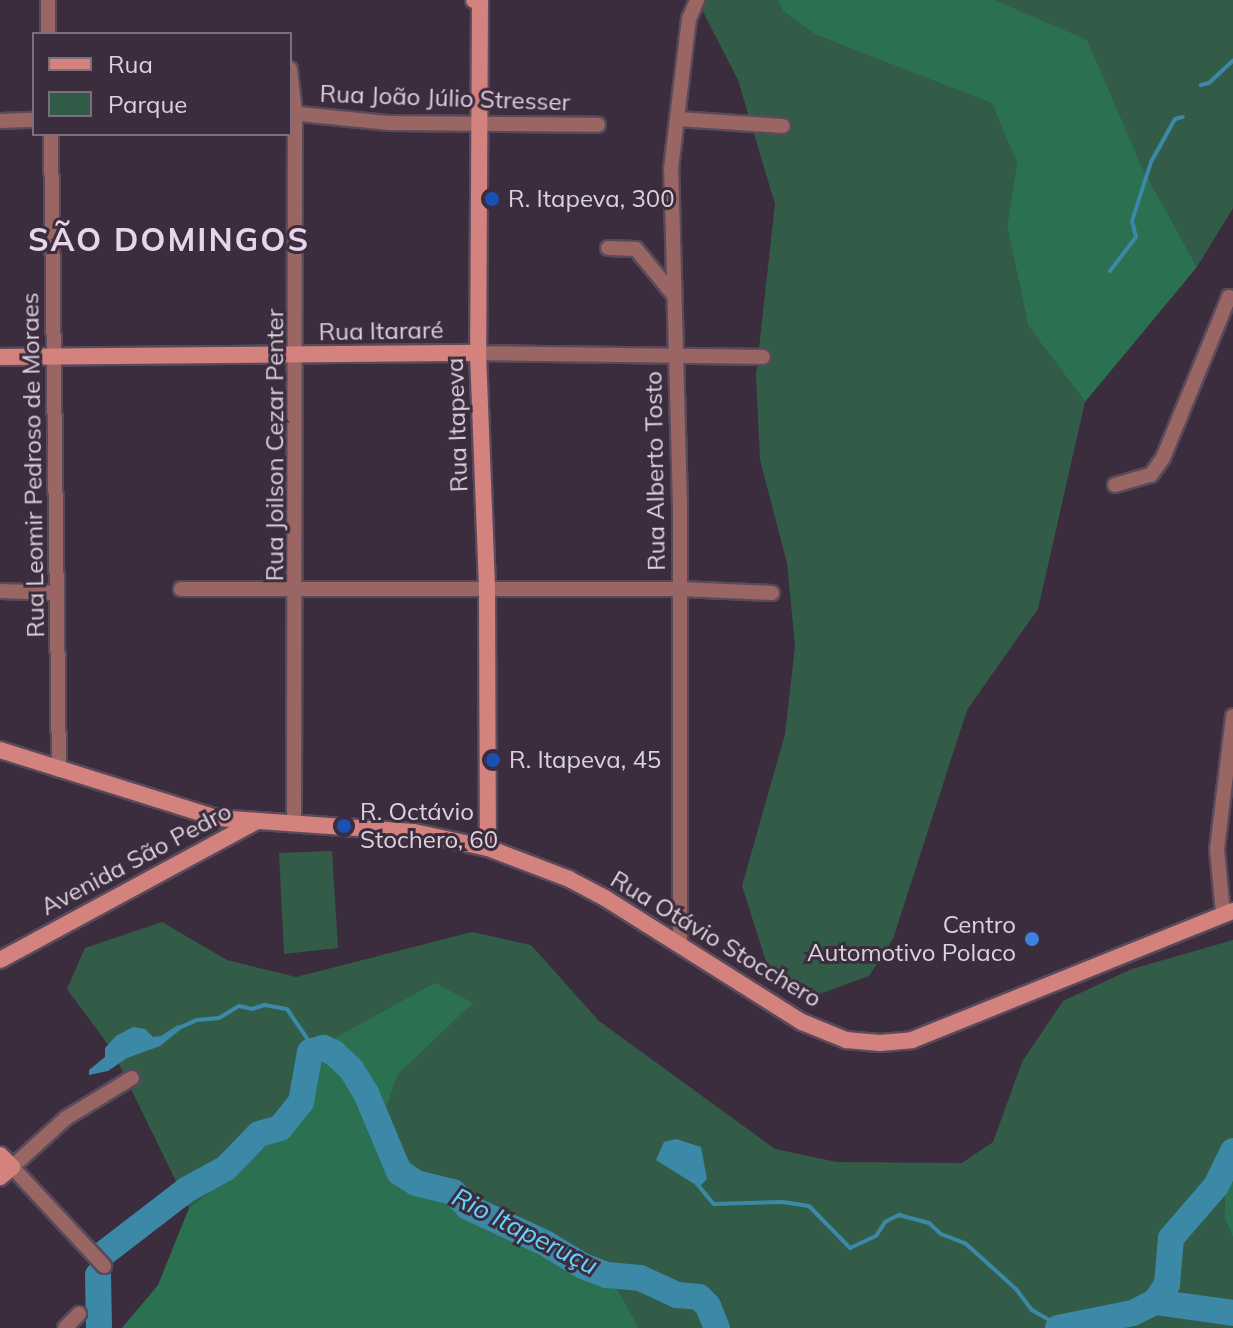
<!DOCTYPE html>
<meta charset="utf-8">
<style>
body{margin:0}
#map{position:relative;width:1233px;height:1328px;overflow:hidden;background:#3b2c3e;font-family:Mulish,sans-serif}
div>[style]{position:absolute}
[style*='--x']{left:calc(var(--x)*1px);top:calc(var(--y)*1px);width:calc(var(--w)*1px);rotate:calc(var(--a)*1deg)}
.green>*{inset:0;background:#335c48}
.forest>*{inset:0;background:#2a7051}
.water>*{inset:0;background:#3b89a6}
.stream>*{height:4px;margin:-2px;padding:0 2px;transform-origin:2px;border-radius:2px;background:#3b89a6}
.river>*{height:26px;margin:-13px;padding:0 13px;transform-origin:13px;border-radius:13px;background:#3b89a6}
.roads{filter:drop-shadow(2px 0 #584a5b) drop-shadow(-2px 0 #584a5b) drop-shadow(0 2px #584a5b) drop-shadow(0 -2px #584a5b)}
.street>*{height:14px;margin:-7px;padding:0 7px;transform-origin:7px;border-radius:7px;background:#996664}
.secondary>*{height:16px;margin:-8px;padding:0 8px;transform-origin:8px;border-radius:8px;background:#d3827e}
.dots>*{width:22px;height:22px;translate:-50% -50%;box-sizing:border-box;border:4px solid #3b2c3e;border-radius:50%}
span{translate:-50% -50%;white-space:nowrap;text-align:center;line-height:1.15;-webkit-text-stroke:6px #3b2c3e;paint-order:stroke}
.street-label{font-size:24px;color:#dbd2dd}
.poi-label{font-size:24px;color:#dbd2dd}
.left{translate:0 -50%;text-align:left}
.right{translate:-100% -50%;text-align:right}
.water-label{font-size:26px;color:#64d3fe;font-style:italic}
.district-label{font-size:32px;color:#e8d5ec;font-weight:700;letter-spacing:2px}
.legend{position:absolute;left:32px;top:32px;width:260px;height:104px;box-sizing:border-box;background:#3b2c3e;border:2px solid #7b6e7e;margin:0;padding:10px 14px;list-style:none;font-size:24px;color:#dbd2dd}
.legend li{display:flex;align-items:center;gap:16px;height:40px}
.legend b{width:40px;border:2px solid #7b6e7e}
</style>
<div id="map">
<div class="green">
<div style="clip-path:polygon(697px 0,778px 0,783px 11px,816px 35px,992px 102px,1017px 163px,1007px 226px,1028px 326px,1085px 402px,1038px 609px,967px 710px,893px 939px,869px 976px,811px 997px,769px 971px,742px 886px,785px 734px,795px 646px,787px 563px,760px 460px,756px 375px,775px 204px,738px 80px)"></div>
<div style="clip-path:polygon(994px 0,1233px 0,1233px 208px,1197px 267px,1141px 165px)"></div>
<div style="clip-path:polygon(332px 851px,338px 948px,284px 954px,279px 853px)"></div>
<div style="clip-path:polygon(162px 922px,227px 960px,296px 977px,472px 932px,531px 945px,599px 1021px,775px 1149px,837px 1162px,962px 1163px,993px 1142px,1022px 1062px,1063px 1001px,1132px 969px,1233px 940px,1233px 1143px,1227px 1150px,1224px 1217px,1233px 1238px,1233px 1328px,639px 1328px,612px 1279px,585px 1254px,478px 1219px,378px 1133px,396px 1075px,473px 1003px,333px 1039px,270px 1143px,189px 1208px,112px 1050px,67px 989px,85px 948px)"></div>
</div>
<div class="forest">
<div style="clip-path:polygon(778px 0,994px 0,1087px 40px,1141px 165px,1197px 267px,1085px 402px,1028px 326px,1007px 226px,1017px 163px,992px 103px,816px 35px,783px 11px)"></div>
<div style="clip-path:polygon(435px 983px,473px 1003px,397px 1075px,378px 1133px,478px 1219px,585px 1254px,612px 1279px,639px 1328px,122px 1328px,158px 1285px,189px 1208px,270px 1143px,333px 1039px)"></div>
<div style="clip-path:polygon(1233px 1143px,1233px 1238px,1224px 1217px,1227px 1150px)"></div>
</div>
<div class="water">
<div style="clip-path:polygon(178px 1025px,185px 1026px,160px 1046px,127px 1058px,108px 1071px,89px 1075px,89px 1070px,105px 1057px,105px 1048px,116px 1036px,133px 1027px,145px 1029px,153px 1037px,161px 1036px)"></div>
<div style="clip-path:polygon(676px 1139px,701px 1147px,707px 1179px,699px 1187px,656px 1160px,664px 1142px)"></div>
</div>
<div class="stream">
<div style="--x:1201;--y:85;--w:8;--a:-14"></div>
<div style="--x:1209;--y:83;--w:33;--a:-43"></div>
<div style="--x:1110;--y:271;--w:43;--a:-52.6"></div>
<div style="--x:1136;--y:237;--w:16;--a:-104"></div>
<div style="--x:1132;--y:221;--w:62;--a:-72.1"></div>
<div style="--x:1151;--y:162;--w:49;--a:-60.8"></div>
<div style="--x:1175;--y:119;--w:8;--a:-14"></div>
<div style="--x:181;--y:1027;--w:17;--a:-24"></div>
<div style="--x:197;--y:1020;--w:22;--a:-5"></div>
<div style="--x:219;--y:1018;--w:23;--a:-31"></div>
<div style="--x:239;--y:1006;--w:13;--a:13"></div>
<div style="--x:252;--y:1009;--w:13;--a:-18"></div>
<div style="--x:264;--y:1005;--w:23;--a:10"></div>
<div style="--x:287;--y:1009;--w:50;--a:55.7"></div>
<div style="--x:697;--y:1184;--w:26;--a:50"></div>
<div style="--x:714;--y:1204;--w:69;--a:-1.7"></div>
<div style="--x:783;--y:1202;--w:26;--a:9"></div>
<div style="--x:809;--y:1206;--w:59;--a:45.7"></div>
<div style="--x:850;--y:1248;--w:29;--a:-25"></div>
<div style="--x:876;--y:1236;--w:17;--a:-57"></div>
<div style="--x:885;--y:1222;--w:16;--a:-27"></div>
<div style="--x:899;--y:1215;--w:31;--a:15"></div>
<div style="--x:929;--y:1223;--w:16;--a:43"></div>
<div style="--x:941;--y:1234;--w:26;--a:21"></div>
<div style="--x:965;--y:1243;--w:69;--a:42"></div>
<div style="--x:1016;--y:1289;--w:26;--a:53"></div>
<div style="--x:1032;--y:1310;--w:34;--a:30"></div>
</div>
<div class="river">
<div style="--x:103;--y:1254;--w:105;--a:-37.6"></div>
<div style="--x:186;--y:1190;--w:46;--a:-28.8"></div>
<div style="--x:226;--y:1168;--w:47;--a:-45.9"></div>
<div style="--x:259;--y:1134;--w:22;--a:-16"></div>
<div style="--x:280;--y:1128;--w:33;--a:-51"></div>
<div style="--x:301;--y:1102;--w:51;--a:-79.8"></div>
<div style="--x:310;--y:1052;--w:14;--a:-17"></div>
<div style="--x:323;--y:1048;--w:12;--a:24"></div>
<div style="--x:334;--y:1053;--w:23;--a:43"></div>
<div style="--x:351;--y:1069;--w:28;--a:58"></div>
<div style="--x:366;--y:1093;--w:86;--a:67.3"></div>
<div style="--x:399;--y:1172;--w:20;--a:33"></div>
<div style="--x:416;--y:1183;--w:38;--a:14"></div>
<div style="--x:453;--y:1192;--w:21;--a:45"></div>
<div style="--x:468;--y:1207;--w:85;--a:25.1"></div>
<div style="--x:545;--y:1243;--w:44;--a:31.2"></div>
<div style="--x:583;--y:1266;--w:26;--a:21"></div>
<div style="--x:607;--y:1275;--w:33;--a:5"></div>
<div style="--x:640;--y:1278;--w:41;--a:24.7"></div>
<div style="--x:677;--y:1295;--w:22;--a:5"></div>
<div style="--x:699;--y:1297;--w:13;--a:45"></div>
<div style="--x:708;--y:1306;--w:24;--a:68"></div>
<div style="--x:98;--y:1275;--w:53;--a:88.9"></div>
<div style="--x:1155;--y:1302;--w:79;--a:8"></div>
<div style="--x:1058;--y:1328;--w:76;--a:-11.3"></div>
<div style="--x:1133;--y:1313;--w:25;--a:-27"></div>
<div style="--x:1155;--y:1302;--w:22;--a:-56"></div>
<div style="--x:1167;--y:1284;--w:46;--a:-85"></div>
<div style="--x:1171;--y:1238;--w:69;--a:-49.1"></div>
<div style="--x:1216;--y:1186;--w:39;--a:-64"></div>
</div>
<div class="roads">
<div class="street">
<div style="--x:48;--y:0;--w:34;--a:90"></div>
<div style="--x:290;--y:69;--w:44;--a:83.5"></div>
<div style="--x:295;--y:113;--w:708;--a:90.08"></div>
<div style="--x:290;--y:113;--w:100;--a:5.8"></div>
<div style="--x:389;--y:123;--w:209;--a:0.5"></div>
<div style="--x:678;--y:119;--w:105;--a:3.8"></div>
<div style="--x:0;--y:121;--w:34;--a:-2"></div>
<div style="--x:51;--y:134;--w:636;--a:89.28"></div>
<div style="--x:608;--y:248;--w:28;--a:2"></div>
<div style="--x:636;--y:249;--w:58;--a:50.6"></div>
<div style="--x:478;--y:353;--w:285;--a:0.8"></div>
<div style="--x:1115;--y:485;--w:37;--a:-16"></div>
<div style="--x:1151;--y:475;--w:21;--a:-55"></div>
<div style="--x:1163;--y:458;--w:174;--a:-67.7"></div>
<div style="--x:1229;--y:297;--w:4;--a:27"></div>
<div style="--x:181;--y:589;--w:499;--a:0"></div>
<div style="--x:680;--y:589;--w:92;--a:2.5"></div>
<div style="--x:0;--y:591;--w:57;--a:2"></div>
<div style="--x:1223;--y:913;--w:64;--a:-95.4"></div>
<div style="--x:1217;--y:849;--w:134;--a:-83.1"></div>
<div style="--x:680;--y:943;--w:438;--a:-90"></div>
<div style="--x:680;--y:505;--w:336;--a:-91.5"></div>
<div style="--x:671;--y:169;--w:151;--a:-83.2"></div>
<div style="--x:689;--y:19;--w:21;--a:-67"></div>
<div style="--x:104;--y:1266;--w:135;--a:-132.9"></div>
<div style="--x:12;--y:1167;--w:73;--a:-42.2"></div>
<div style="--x:66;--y:1118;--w:77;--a:-31.2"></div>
<div style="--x:65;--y:1328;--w:20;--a:-45"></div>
</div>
<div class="secondary">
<div style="--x:474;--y:0;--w:6;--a:9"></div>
<div style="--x:480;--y:1;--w:352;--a:90.3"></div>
<div style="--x:478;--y:353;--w:236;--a:87.8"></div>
<div style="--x:487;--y:589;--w:259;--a:89.8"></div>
<div style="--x:0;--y:357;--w:478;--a:-0.5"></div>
<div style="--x:0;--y:750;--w:227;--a:17.4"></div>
<div style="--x:217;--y:818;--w:197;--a:4.1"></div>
<div style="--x:414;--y:832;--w:76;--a:12.2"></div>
<div style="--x:488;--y:848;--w:87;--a:20.9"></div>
<div style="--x:569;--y:879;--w:41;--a:27.8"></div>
<div style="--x:605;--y:898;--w:233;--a:32.2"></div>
<div style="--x:802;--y:1022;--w:48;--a:22.2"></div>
<div style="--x:846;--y:1040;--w:34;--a:5"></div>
<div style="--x:880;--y:1043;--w:32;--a:-5"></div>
<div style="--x:912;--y:1040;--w:346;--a:-21.9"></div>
<div style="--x:0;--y:960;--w:288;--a:-28.4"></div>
<div style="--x:0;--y:1155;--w:17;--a:45"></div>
<div style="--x:12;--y:1167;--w:16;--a:140"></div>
</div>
</div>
<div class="dots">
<div style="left:492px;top:199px;background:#1a4fb4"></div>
<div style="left:493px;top:760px;background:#1a4fb4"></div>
<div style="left:344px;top:826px;background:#1a4fb4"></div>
<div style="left:1032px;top:939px;background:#3f7fe0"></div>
</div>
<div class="street-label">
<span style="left:445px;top:98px;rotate:2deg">Rua João Júlio Stresser</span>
<span style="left:381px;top:331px;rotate:-1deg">Rua Itararé</span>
<span style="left:457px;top:425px;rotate:-92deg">Rua Itapeva</span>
<span style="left:275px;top:445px;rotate:-90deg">Rua Joilson Cezar Penter</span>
<span style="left:33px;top:465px;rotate:-91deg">Rua Leomir Pedroso de Moraes</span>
<span style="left:655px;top:471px;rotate:-91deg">Rua Alberto Tosto</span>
<span style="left:136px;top:859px;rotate:-28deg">Avenida São Pedro</span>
<span style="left:716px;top:939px;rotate:31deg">Rua Otávio Stocchero</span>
</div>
<div class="poi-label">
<span class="left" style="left:508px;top:199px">R. Itapeva, 300</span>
<span class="left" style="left:509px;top:760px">R. Itapeva, 45</span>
<span class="left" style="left:360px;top:826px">R. Octávio<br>Stochero, 60</span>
<span class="right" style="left:1016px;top:939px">Centro<br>Automotivo Polaco</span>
</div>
<div class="water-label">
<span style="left:525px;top:1231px;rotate:27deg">Rio Itaperuçu</span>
</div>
<div class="district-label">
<span style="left:169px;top:239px">SÃO DOMINGOS</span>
</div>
<ul class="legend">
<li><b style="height:10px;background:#d3827e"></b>Rua</li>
<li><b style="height:22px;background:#335c48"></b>Parque</li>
</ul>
</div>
